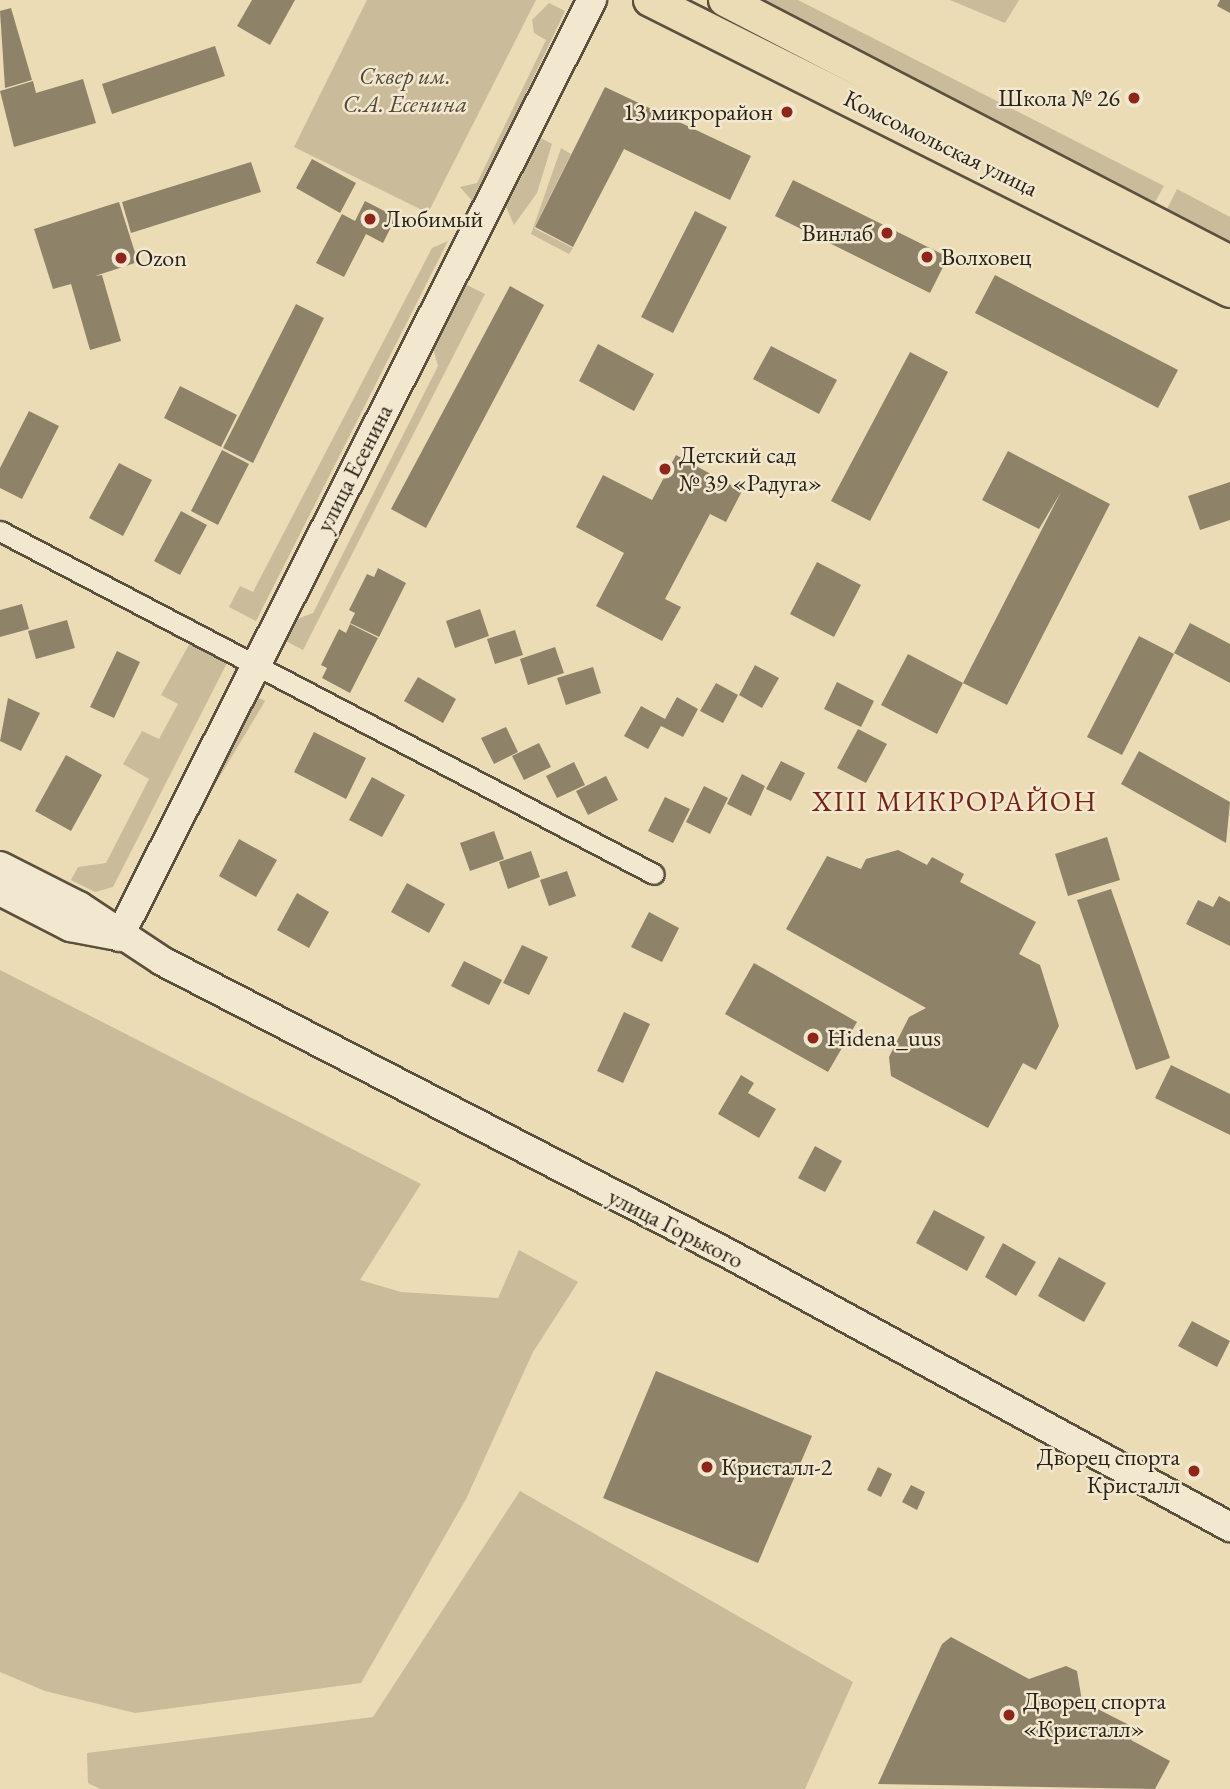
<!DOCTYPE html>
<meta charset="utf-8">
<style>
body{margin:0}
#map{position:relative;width:1230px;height:1789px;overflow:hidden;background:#ebdcb5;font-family:"EB Garamond",serif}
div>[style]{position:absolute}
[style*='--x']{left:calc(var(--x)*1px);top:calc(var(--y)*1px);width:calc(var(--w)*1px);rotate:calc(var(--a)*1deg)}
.green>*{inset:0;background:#cabc9a}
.building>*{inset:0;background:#8e8369}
.roads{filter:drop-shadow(2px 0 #5a503e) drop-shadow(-2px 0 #5a503e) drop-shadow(0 2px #5a503e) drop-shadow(0 -2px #5a503e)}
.street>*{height:19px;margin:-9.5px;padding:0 9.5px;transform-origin:9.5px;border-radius:9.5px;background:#f2e8cf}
.secondary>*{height:28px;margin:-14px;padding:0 14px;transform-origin:14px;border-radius:14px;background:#f2e8cf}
.primary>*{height:32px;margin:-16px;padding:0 16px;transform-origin:16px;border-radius:16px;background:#ebdcb5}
.dots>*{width:19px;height:19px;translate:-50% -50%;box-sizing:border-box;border:4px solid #f2e8cf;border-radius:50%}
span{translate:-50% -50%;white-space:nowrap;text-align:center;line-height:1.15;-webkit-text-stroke:5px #f2e8cf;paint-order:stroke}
.park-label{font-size:24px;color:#524838;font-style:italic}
.poi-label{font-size:24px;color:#2a2217}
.right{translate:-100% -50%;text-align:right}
.left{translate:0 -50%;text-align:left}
.street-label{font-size:24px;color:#2a2217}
.quarter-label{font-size:28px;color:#7a1f14;letter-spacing:2px}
</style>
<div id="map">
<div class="green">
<div style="clip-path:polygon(367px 0,536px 0,428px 213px,294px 147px)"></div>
<div style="clip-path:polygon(756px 0,798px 0,1164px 186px,1150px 211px)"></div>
<div style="clip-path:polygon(950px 0,1019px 0,1005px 23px)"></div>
<div style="clip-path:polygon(549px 3px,565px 11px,474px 203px,460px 187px,477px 183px,546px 40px,534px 33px,532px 20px)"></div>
<div style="clip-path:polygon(541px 138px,552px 144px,537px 193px,514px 225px,506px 207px)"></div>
<div style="clip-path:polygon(561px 148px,571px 154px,534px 228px,573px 248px,569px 254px,531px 234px)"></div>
<div style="clip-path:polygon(1177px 189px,1230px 217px,1230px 251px,1163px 217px)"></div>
<div style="clip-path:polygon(448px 241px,256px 621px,229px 607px,240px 586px,253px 592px,432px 248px)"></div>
<div style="clip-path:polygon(465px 284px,485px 294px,303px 650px,282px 639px,292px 621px,313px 613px,438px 366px,433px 348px)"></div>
<div style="clip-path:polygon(190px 643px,227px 663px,113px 887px,95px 892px,71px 880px,78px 867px,106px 863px,149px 779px,123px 764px,142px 731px,159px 739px,178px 704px,161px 695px)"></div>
<div style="clip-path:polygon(254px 695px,265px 701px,201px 808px,199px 806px)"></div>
<div style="clip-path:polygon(0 970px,421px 1184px,360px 1280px,401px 1292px,498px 1298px,519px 1250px,578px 1282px,533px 1352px,466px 1499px,361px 1683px,135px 1713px,45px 1691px,0 1672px)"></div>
<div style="clip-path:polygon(520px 1491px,853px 1682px,805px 1789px,100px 1789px,88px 1783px,87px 1753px,373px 1717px)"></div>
</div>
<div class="building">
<div style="clip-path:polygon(252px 0,295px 0,270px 45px,237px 26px)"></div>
<div style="clip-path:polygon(1220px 0,1230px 0,1230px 13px,1217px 6px)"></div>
<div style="clip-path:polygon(11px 8px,32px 80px,5px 88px,0 11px)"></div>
<div style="clip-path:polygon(215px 46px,225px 76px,112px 114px,102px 84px)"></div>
<div style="clip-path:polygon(83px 79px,96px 123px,14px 147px,0 91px,33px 81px,36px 93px)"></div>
<div style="clip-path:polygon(605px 87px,751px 156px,730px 200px,624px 149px,573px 247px,535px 227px)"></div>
<div style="clip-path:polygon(312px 159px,356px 183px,340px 213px,296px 188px)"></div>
<div style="clip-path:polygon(251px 162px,261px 192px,131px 233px,122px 202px)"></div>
<div style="clip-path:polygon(793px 180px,948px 257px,930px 293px,775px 216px)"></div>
<div style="clip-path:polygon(365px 201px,396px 217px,383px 243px,366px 234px,344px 277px,316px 263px,342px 214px,355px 221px)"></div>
<div style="clip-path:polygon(119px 202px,138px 262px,95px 276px,102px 275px,121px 341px,90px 350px,71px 284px,53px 289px,34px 229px)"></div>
<div style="clip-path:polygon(695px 211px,727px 227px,673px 333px,641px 317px)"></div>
<div style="clip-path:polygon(995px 275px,1178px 370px,1158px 408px,975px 313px)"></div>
<div style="clip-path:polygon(510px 286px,544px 305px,426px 528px,391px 509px)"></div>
<div style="clip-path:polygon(296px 304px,324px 318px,253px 463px,223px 448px)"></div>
<div style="clip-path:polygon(598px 344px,654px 374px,634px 411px,579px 381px)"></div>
<div style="clip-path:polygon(771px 346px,837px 380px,819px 414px,753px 379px)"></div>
<div style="clip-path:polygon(910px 352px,948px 372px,870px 521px,831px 501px)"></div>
<div style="clip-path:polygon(180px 386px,237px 415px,221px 447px,164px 418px)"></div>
<div style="clip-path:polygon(29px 411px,59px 426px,22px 499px,0 488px,0 468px)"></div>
<div style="clip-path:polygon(222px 450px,249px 464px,218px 525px,191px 511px)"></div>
<div style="clip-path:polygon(1008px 451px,1110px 504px,1007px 705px,963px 683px,1061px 492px,1039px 529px,982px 500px)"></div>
<div style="clip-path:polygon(676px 455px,742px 491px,726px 522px,710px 514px,665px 599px,681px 607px,662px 641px,596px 606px,624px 553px,576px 527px,603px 475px,652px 500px)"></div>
<div style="clip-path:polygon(119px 463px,152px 480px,123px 536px,89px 518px)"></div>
<div style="clip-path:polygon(1230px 482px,1230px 520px,1200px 530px,1188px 496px)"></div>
<div style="clip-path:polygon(181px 511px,207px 525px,180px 575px,154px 561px)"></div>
<div style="clip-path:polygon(817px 562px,861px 585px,834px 637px,790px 614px)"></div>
<div style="clip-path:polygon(378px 568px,406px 583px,379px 637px,350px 623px,355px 613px,349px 610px,367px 574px,374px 577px)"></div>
<div style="clip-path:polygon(22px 604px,29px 629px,0 637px,0 610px)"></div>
<div style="clip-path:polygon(480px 609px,489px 636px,455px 648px,446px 621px)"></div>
<div style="clip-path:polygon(67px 620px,75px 648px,36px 659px,28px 631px)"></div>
<div style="clip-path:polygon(1190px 623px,1230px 644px,1230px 683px,1174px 653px)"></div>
<div style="clip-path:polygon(350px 624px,378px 638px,350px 693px,322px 678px,327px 668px,321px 665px,339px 629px,346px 633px)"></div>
<div style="clip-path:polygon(515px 630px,523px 655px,495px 664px,487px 639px)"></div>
<div style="clip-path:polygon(1139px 636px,1174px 654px,1122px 755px,1087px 737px)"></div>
<div style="clip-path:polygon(555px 647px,564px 673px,528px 685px,520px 659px)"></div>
<div style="clip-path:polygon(117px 651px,140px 662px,114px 718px,90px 707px)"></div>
<div style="clip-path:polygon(908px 654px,963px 683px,937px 734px,881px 705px)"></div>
<div style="clip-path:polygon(755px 665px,779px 678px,762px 708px,739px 695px)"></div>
<div style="clip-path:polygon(593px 667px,601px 693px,566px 705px,557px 678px)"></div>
<div style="clip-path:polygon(418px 677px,456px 699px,443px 723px,404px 701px)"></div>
<div style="clip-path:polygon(837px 682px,874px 701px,861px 727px,824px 709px)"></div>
<div style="clip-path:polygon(716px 683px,738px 695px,723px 723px,700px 711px)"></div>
<div style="clip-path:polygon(677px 697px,698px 709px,683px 737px,661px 726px,648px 749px,624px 736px,641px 706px,665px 719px)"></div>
<div style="clip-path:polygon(8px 698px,40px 713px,21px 751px,0 741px)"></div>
<div style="clip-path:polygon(506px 727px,518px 752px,494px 764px,481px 738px)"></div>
<div style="clip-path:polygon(858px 729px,887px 744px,866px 783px,837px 768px)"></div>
<div style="clip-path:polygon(314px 732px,366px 758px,346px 799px,294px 772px)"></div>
<div style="clip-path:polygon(539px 743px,551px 767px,524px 780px,512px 756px)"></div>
<div style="clip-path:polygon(1139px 751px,1230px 802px,1226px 843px,1121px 784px)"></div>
<div style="clip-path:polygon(66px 755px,102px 775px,71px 831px,35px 811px)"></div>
<div style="clip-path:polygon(781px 761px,805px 773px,791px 801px,766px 789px)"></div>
<div style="clip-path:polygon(574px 762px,585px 785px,557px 798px,546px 776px)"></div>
<div style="clip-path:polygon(742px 774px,765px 786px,751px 816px,727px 804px)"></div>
<div style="clip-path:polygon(606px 776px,618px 800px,588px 815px,576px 791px)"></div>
<div style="clip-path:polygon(372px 777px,405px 795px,382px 837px,349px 820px)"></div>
<div style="clip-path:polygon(704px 786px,728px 798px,710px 834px,686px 822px)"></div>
<div style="clip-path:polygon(665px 797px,690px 809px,673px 843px,648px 831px)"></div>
<div style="clip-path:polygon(494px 831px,504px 859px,470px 871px,460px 843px)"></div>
<div style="clip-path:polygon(1107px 837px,1120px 880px,1068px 896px,1055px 854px)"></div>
<div style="clip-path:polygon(239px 839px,277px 860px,256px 897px,219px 876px)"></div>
<div style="clip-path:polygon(898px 850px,927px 865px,932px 857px,964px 874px,960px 882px,1036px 922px,1019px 954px,1040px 965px,1059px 1026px,1036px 1070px,1023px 1063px,988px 1128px,891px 1076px,889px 1057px,909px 1017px,926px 1008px,786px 929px,827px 856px,861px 869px,866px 859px)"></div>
<div style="clip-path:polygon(531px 851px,540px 877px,508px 889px,499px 862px)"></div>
<div style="clip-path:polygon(567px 871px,576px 896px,549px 906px,540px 880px)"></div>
<div style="clip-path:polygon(407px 883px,445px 904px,429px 933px,391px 912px)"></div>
<div style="clip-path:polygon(1111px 889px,1170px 1058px,1136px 1070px,1077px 900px)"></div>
<div style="clip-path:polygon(297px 893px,329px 912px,309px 948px,277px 930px)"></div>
<div style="clip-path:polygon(1219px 896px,1230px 902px,1230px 946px,1186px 924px,1198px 900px,1213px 907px)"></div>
<div style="clip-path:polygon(649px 912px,679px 928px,662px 962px,631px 947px)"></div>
<div style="clip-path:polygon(522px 945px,548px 957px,529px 995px,503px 983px)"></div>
<div style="clip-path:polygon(464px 961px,502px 980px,489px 1005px,451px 986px)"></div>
<div style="clip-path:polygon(754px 963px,857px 1022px,828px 1072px,725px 1014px)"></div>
<div style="clip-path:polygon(624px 1012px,650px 1024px,623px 1083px,597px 1071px)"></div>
<div style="clip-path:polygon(1171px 1065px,1230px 1094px,1230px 1135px,1155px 1098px)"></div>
<div style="clip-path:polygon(741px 1075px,754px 1083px,748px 1093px,776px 1109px,759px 1138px,718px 1114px)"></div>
<div style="clip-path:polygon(815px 1146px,842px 1161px,825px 1192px,798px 1178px)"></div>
<div style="clip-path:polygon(934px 1210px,985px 1237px,967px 1271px,916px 1243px)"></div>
<div style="clip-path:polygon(1003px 1243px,1036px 1262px,1016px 1296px,985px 1277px)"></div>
<div style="clip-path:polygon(1059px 1257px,1106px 1283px,1084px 1322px,1038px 1296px)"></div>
<div style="clip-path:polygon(1192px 1321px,1230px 1341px,1217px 1367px,1178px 1346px)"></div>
<div style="clip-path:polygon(656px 1371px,812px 1436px,758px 1563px,603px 1498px)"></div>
<div style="clip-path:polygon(878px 1467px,892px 1474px,881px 1497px,867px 1490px)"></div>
<div style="clip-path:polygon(911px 1485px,925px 1492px,917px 1510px,902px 1502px)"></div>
<div style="clip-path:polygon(951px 1637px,1029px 1679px,1066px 1666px,1077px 1671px,1082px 1701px,1137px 1729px,1131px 1740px,1170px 1761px,1155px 1789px,878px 1784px,942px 1644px)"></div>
</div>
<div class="roads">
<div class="street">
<div style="--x:0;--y:531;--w:738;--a:27.68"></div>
</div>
<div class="secondary">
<div style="--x:0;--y:866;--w:89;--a:26.9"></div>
<div style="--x:79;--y:906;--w:100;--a:33.5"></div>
<div style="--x:162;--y:961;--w:638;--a:27.33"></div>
<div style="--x:729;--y:1254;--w:571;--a:28.59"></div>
<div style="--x:0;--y:891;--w:79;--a:27.2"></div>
<div style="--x:70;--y:927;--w:43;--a:10.8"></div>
<div style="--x:119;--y:937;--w:1050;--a:-63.22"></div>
</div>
<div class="primary">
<div style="--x:650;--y:0;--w:649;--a:26.64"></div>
<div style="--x:725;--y:0;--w:569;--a:27.42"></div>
</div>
</div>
<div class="dots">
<div style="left:1134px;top:98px;background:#8f2418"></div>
<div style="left:787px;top:112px;background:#8f2418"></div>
<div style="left:370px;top:219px;background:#8f2418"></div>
<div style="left:887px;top:233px;background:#8f2418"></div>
<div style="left:927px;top:257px;background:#8f2418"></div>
<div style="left:121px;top:258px;background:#8f2418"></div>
<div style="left:665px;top:469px;background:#8f2418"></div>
<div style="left:813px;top:1038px;background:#8f2418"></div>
<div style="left:707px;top:1467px;background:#8f2418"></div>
<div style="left:1194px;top:1471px;background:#8f2418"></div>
<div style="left:1009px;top:1715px;background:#8f2418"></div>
</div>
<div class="park-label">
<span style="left:405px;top:90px">Сквер им.<br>С.А. Есенина</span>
</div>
<div class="poi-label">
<span class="right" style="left:1120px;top:98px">Школа № 26</span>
<span class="right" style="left:773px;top:112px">13 микрорайон</span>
<span class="left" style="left:384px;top:219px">Любимый</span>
<span class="right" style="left:873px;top:233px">Винлаб</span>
<span class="left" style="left:941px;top:257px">Волховец</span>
<span class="left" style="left:135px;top:258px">Ozon</span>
<span class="left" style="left:679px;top:469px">Детский сад<br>№ 39 «Радуга»</span>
<span class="left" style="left:827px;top:1038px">Hidena_uus</span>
<span class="right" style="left:1180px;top:1471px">Дворец спорта<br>Кристалл</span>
<span class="left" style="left:721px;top:1467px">Кристалл-2</span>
<span class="left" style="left:1023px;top:1715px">Дворец спорта<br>«Кристалл»</span>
</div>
<div class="street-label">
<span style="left:941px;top:143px;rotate:26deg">Комсомольская улица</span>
<span style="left:354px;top:468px;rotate:-63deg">улица Есенина</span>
<span style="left:676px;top:1228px;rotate:27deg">улица Горького</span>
</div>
<div class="quarter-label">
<span style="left:955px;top:801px">XIII МИКРОРАЙОН</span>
</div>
</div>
